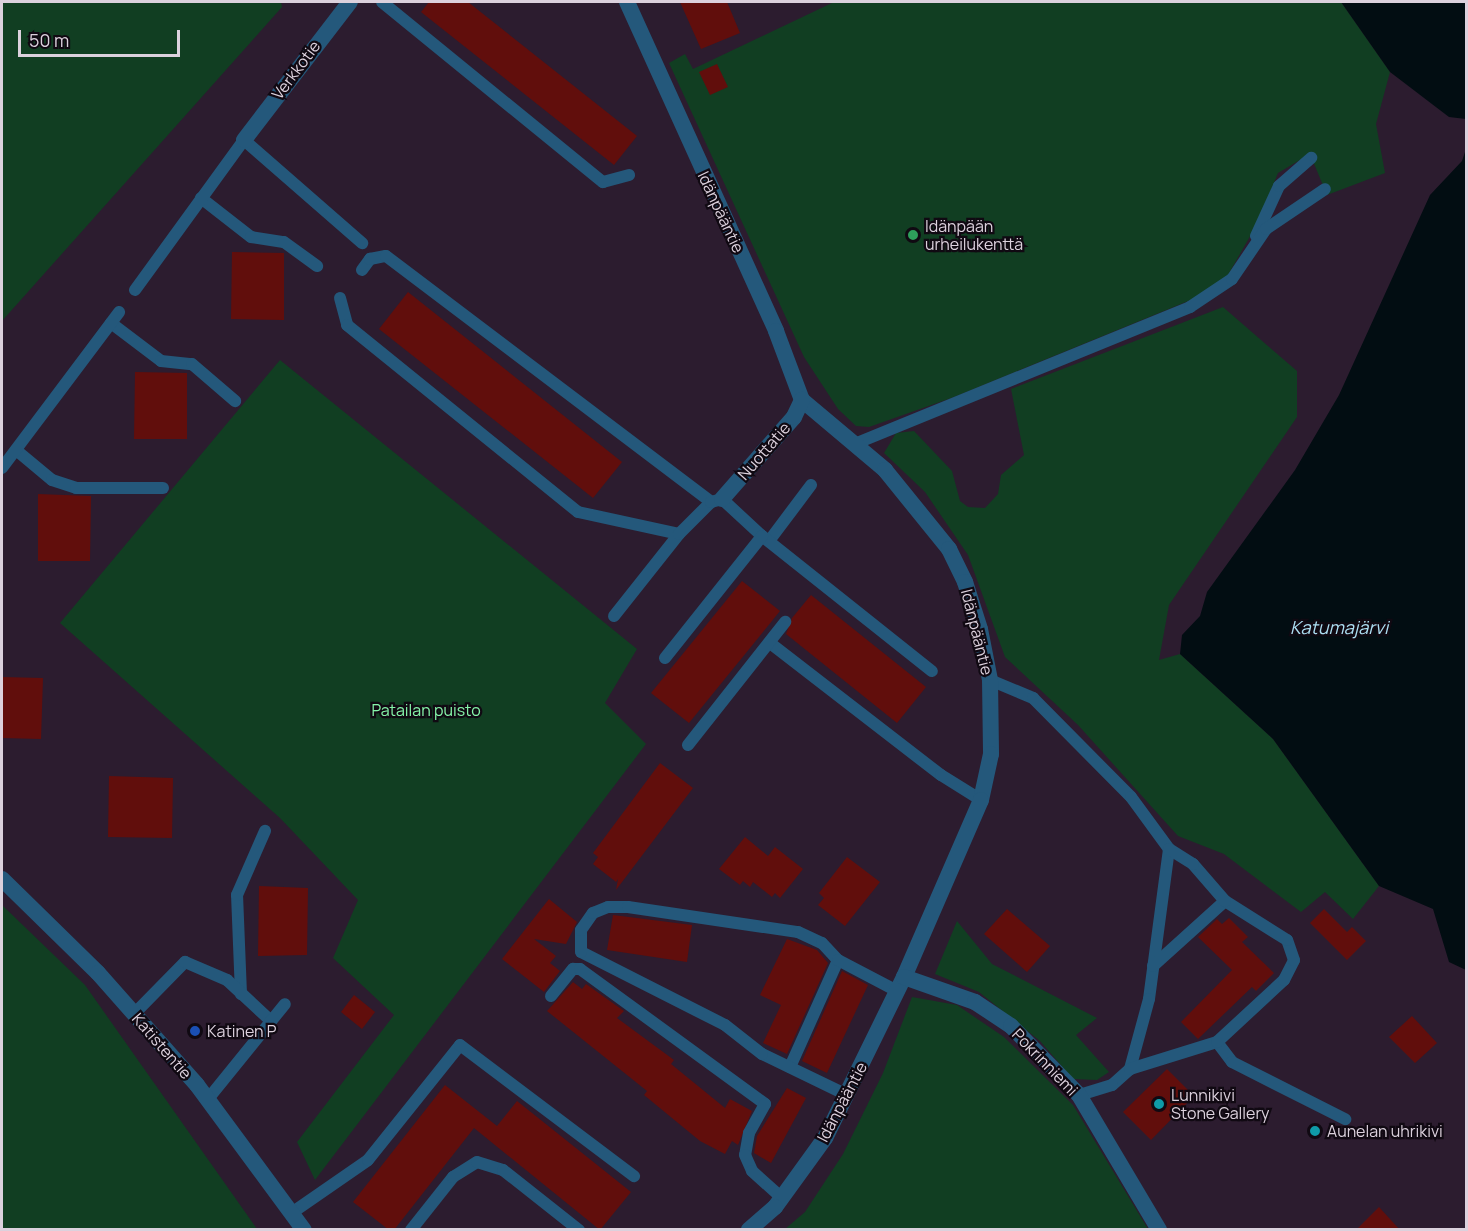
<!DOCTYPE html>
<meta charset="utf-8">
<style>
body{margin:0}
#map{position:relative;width:1468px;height:1231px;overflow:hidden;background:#2c1c2f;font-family:Manrope,sans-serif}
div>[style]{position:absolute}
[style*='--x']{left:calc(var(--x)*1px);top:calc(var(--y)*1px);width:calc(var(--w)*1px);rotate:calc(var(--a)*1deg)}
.green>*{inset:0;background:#113e22}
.water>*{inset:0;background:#020d12}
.building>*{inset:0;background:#610e0c}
.service>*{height:12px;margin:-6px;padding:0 6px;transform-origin:6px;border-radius:6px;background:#24587b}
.minor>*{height:16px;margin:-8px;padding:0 8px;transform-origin:8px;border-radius:8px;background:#24587b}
.dots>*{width:16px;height:16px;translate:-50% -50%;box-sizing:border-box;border:3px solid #100912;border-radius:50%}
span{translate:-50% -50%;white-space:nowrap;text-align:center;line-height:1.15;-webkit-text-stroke:4.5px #100912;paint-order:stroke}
.street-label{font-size:16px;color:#dcd1dd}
.poi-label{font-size:16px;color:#dcd1dd}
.left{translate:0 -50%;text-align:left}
.park-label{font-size:16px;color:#86f4a9}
.water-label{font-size:18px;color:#acdef2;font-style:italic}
.frame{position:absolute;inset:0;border:3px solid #dcd1dd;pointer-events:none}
.scale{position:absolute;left:18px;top:30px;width:162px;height:27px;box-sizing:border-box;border:3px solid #dcd1dd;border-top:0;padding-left:8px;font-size:18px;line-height:21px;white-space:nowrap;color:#dcd1dd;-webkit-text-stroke:4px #100912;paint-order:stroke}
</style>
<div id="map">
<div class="green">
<div style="clip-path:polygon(2px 2px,281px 2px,282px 7px,2px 321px)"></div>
<div style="clip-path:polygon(834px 2px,1341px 2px,1390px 72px,1376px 124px,1385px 173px,1327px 195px,1310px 154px,1278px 173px,1257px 224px,1228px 275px,1198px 297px,954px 397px,869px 427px,856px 426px,838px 409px,804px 357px,669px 63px,685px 54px,693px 69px)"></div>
<div style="clip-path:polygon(1223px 307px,1297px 371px,1297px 417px,1169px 605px,1159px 660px,1180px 654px,1273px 739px,1379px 886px,1353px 919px,1325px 892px,1301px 912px,1224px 854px,1178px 836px,1078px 725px,1005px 657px,968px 555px,925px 492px,884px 453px,896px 433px,914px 431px,952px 471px,960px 501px,968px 507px,985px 508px,998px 494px,1001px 475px,1024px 455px,1011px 389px)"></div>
<div style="clip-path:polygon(280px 360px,637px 649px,605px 703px,646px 744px,315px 1180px,297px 1142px,394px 1015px,333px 958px,358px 900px,280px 818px,60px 623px)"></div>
<div style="clip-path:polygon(2px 905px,85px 985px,257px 1229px,2px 1229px)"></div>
<div style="clip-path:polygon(957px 921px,992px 964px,1097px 1018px,1076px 1035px,1109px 1072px,1097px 1080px,1073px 1079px,1040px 1041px,979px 992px,935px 974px)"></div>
<div style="clip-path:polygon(912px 997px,957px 1005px,1004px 1037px,1073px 1105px,1148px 1229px,785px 1229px,805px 1212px,843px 1154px,883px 1073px)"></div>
</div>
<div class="water">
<div style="clip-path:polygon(1341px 2px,1466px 2px,1466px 119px,1449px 117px,1390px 72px)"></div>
<div style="clip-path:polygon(1466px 149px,1466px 970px,1449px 962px,1433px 909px,1379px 886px,1273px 739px,1180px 654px,1182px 635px,1200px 616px,1207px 592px,1295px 470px,1339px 395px,1430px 195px,1462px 161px)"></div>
</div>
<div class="building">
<div style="clip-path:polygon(429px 2px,468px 2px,637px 136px,614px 165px,421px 12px)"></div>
<div style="clip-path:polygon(680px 2px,727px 2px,740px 33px,701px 49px)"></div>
<div style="clip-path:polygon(717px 64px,728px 87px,710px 95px,699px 72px)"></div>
<div style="clip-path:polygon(232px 252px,284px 253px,284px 320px,231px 319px)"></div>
<div style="clip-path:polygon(408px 292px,622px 462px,593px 498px,379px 329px)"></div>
<div style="clip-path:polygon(135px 372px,187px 373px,187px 439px,134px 439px)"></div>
<div style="clip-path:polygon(38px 494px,91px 496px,90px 561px,38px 561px)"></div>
<div style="clip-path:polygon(742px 581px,780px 611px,689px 723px,651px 693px)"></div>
<div style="clip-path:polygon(811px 595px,926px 687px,897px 723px,786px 634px,792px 618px)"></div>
<div style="clip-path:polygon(2px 677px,43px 678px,41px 739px,2px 738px)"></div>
<div style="clip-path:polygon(660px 763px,693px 788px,616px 890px,618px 879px,616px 882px,593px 864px,598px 857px,593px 853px)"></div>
<div style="clip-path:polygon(109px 776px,173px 778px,172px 838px,108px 837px)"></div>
<div style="clip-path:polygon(745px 837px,768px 856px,775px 847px,803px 869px,780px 898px,775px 893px,772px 897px,753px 882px,750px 887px,743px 881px,740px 885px,719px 869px)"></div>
<div style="clip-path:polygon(847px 857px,880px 882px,845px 926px,818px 905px,824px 898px,819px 893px)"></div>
<div style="clip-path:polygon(259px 886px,308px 888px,307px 955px,258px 956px)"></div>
<div style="clip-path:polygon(549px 899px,577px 922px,566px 944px,534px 939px,556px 956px,550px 963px,560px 971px,544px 992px,502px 959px)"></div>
<div style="clip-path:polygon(1007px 909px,1050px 946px,1027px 972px,984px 934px)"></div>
<div style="clip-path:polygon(1324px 909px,1347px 932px,1352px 927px,1366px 941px,1347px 960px,1310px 923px)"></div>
<div style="clip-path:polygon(613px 915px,692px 925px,687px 962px,607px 950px)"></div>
<div style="clip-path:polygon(1229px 918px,1248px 937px,1242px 942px,1274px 973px,1256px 991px,1252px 987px,1198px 1039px,1181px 1022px,1232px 970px,1198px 937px,1217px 919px,1222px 924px)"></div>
<div style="clip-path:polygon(787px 939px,817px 950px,828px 963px,787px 1054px,763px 1043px,781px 1005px,760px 995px)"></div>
<div style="clip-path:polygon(842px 971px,868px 985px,827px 1073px,802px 1061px)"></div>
<div style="clip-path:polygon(573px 982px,582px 989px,586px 984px,624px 1011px,617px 1018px,674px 1060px,671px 1064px,725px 1108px,730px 1099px,752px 1111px,738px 1145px,732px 1141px,725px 1154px,700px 1141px,644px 1095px,647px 1091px,547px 1011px)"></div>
<div style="clip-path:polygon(354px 995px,375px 1012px,362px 1029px,341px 1012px)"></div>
<div style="clip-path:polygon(1412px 1016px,1437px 1043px,1415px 1063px,1389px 1037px)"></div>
<div style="clip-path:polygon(1167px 1069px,1194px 1096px,1151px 1140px,1123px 1112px)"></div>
<div style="clip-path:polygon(445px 1085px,497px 1126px,517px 1101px,631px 1192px,600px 1230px,474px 1128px,394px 1230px,389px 1230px,353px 1202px)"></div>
<div style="clip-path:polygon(787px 1088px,806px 1098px,771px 1163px,754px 1153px,757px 1136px)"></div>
<div style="clip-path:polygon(1379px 1207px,1400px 1230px,1356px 1230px)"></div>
</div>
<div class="service">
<div style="--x:382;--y:2;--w:285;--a:39.2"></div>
<div style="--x:603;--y:182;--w:27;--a:-15"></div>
<div style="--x:201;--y:198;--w:63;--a:38"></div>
<div style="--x:251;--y:237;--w:33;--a:9"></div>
<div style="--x:284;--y:242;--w:41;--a:36"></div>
<div style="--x:1256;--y:236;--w:55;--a:-65.3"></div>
<div style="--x:1279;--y:186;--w:43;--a:-41.2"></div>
<div style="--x:362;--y:270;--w:14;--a:-54"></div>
<div style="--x:370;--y:259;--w:16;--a:-11"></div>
<div style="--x:386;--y:256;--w:408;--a:37.1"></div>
<div style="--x:135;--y:290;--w:185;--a:-54"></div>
<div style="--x:244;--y:140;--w:157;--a:41.1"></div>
<div style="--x:340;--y:298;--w:28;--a:75"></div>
<div style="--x:347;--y:325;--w:297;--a:39"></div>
<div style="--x:578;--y:512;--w:103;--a:12.3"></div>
<div style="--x:111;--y:323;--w:63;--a:37.2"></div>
<div style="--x:161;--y:361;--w:31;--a:6"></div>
<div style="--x:192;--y:364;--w:57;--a:40.7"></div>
<div style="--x:857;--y:443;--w:360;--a:-22.2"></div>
<div style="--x:1190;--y:307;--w:50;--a:-33.7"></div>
<div style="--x:1232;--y:279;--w:60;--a:-55.8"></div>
<div style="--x:1266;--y:229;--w:71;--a:-34.1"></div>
<div style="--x:16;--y:450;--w:47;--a:39.8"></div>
<div style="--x:52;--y:480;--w:25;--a:18"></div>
<div style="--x:76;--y:488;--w:87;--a:0"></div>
<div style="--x:2;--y:468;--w:195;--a:-53.1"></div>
<div style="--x:769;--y:541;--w:70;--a:-53.1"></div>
<div style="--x:614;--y:616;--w:105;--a:-51.6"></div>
<div style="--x:679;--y:534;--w:45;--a:-45"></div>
<div style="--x:711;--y:502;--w:11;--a:-15"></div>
<div style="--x:722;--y:499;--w:54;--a:42.8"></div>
<div style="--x:762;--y:536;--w:217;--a:38.5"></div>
<div style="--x:770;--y:643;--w:216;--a:37.7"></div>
<div style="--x:941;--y:775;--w:47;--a:32"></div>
<div style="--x:665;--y:658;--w:156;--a:-51.5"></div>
<div style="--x:990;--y:680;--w:47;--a:22.7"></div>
<div style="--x:1033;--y:698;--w:139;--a:45.3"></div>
<div style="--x:1131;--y:797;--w:64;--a:53.8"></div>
<div style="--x:1169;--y:849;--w:151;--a:97.6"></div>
<div style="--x:1149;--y:999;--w:73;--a:105.2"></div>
<div style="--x:1130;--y:1069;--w:24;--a:138"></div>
<div style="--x:1112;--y:1085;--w:34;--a:163"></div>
<div style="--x:688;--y:745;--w:157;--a:-51.7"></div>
<div style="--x:1153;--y:966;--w:97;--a:-42.1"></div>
<div style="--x:241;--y:994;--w:99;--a:-92.3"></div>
<div style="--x:237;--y:895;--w:70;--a:-66.4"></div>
<div style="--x:551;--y:996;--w:35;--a:-51"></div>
<div style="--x:573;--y:969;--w:7;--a:0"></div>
<div style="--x:580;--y:969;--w:229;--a:36.1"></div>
<div style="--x:765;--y:1104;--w:33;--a:119"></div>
<div style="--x:749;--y:1133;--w:22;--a:100"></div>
<div style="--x:745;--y:1155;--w:17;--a:66"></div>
<div style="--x:752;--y:1171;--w:40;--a:42"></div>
<div style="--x:134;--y:1014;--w:73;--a:-45.6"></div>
<div style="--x:185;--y:962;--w:46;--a:23.2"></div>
<div style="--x:227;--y:980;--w:60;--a:43"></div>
<div style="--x:1217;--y:1042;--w:25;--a:53"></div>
<div style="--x:1232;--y:1062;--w:127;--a:26.8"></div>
<div style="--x:790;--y:1067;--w:117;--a:-65.8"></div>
<div style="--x:1130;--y:1069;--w:91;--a:-17.2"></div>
<div style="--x:1217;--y:1042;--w:91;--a:-42.8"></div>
<div style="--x:1284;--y:980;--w:22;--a:-63"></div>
<div style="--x:1294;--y:960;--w:21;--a:-109"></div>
<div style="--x:1287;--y:940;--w:73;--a:-147.8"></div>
<div style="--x:1225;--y:901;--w:49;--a:-130.9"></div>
<div style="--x:1193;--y:864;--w:28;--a:-148"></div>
<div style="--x:847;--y:1095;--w:94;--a:-154.2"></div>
<div style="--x:762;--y:1054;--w:47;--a:-141.9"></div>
<div style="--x:725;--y:1025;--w:161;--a:-153.1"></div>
<div style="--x:581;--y:952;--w:22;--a:-90"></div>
<div style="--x:581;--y:930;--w:21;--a:-55"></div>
<div style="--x:593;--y:913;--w:16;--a:-22"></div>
<div style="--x:608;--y:907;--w:20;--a:0"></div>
<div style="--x:628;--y:907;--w:172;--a:8.4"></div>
<div style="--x:798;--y:932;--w:26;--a:25"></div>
<div style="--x:822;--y:943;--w:23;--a:47"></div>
<div style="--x:838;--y:960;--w:67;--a:27.7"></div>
<div style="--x:208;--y:1099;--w:122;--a:-51"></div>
<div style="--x:293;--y:1212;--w:91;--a:-34.7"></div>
<div style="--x:368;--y:1160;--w:147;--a:-51.3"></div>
<div style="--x:460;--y:1045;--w:218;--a:37"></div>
<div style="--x:411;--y:1230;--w:68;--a:-51.6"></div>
<div style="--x:453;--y:1177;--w:28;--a:-32"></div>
<div style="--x:477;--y:1162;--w:27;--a:17"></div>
<div style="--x:503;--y:1170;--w:97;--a:38.3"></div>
</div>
<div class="minor">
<div style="--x:627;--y:2;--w:361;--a:65.6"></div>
<div style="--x:776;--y:331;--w:74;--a:69.4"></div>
<div style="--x:802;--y:400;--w:109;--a:40.1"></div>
<div style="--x:885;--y:470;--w:102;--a:51"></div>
<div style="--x:949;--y:549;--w:37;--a:64"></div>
<div style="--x:965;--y:582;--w:49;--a:72.3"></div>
<div style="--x:980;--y:629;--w:52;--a:78.9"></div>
<div style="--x:990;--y:680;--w:74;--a:89.2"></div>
<div style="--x:991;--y:754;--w:47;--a:102.3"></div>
<div style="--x:981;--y:800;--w:193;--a:113.5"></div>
<div style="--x:904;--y:977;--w:179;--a:116.1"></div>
<div style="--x:825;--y:1138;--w:85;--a:125.9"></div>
<div style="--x:775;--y:1207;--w:35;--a:139"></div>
<div style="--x:244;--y:140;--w:174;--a:-52.5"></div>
<div style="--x:722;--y:499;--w:109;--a:-48.7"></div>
<div style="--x:794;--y:417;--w:19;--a:-65"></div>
<div style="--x:2;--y:879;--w:134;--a:44.4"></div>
<div style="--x:98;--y:973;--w:149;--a:48.5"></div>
<div style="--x:197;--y:1085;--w:180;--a:53.6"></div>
<div style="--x:904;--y:977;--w:75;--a:19.4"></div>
<div style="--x:975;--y:1002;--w:43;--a:33.7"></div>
<div style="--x:1011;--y:1026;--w:97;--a:45.4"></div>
<div style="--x:1079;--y:1095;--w:157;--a:59.3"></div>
</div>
<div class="dots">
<div style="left:913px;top:235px;background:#2e9e5b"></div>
<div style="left:195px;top:1031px;background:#1a4fb4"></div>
<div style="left:1159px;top:1104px;background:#0f9aa8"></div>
<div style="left:1315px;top:1131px;background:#0f9aa8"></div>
</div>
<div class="street-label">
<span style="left:296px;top:70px;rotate:-53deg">Verkkotie</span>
<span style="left:721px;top:212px;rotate:65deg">Idänpääntie</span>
<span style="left:764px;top:451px;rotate:-49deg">Nuottatie</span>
<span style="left:977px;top:632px;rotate:76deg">Idänpääntie</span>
<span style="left:162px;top:1046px;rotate:49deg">Katistentie</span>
<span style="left:1045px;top:1062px;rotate:46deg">Pokrinniemi</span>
<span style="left:842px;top:1102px;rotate:-62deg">Idänpääntie</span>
</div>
<div class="poi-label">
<span class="left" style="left:925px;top:235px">Idänpään<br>urheilukenttä</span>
<span class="left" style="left:207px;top:1031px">Katinen P</span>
<span class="left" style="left:1171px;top:1104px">Lunnikivi<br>Stone Gallery</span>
<span class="left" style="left:1327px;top:1131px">Aunelan uhrikivi</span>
</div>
<div class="park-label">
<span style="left:426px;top:710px">Patailan puisto</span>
</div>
<div class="water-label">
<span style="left:1339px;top:627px">Katumajärvi</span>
</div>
<div class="frame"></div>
<div class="scale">50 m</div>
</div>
